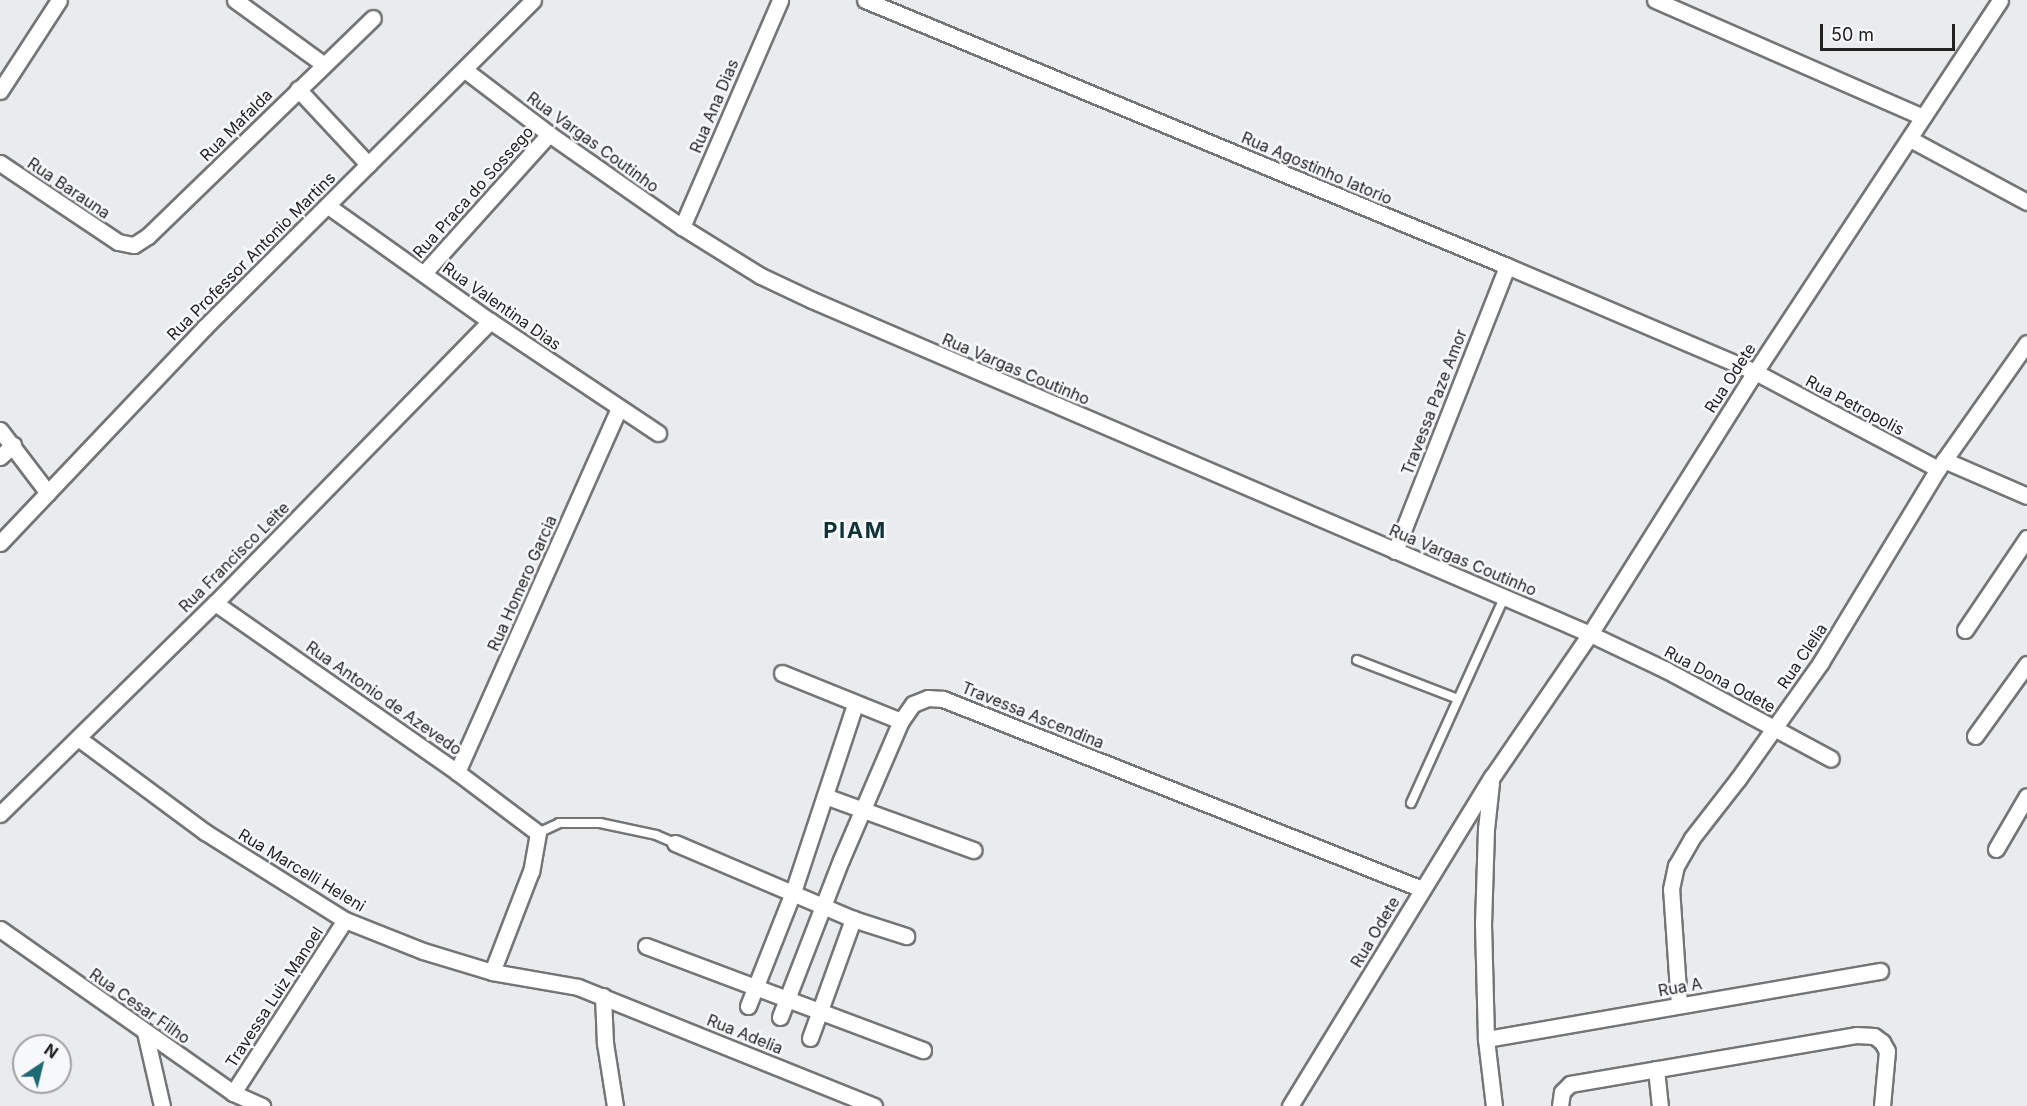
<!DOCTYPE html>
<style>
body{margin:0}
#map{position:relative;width:2027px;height:1106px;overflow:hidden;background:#eaebed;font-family:Inter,sans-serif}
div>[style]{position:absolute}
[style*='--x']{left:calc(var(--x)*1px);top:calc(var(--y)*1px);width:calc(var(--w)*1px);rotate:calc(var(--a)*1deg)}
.roads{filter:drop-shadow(2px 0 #747576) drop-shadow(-2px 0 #747576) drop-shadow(0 2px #747576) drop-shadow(0 -2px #747576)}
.service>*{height:8px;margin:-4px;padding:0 4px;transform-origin:4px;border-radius:4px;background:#fff}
.minor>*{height:15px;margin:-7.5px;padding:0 7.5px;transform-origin:7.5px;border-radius:7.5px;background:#fff}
span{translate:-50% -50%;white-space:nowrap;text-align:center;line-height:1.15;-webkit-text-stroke:5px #f7f8fa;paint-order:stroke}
.street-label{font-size:16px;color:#222223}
.district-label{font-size:22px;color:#113338;font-weight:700;letter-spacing:1.5px}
.north{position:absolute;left:12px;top:1034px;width:60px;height:60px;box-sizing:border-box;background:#f7f8fa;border:2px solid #a2a2a4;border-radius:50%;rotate:35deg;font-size:16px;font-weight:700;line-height:24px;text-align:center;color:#222223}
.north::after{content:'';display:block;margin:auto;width:21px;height:27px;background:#1e6973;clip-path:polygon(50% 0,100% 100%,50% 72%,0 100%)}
.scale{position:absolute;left:1820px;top:24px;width:135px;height:27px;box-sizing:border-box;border:3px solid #222223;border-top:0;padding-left:8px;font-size:18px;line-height:21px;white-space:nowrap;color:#222223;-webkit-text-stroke:4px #f7f8fa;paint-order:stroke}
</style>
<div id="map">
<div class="roads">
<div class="service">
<div style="--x:1357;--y:660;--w:108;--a:21.1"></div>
<div style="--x:1411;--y:803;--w:225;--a:-65.6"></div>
<div style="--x:538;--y:833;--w:23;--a:-25"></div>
<div style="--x:559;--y:823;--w:41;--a:0"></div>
<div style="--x:600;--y:823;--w:57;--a:12.1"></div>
<div style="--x:656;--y:835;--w:21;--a:23"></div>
</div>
<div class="minor">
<div style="--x:235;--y:0;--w:109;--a:36"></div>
<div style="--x:865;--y:0;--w:695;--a:22.51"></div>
<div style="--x:1507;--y:266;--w:270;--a:23.1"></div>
<div style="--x:1755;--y:372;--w:207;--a:27.9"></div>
<div style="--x:1655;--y:0;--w:292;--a:23.6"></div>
<div style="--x:465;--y:70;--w:106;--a:37.3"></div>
<div style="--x:549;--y:134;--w:162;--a:35"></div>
<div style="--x:682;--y:227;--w:93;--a:31.8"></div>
<div style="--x:761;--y:276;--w:56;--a:25.2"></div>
<div style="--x:812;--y:300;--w:847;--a:23.23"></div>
<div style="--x:1590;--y:634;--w:84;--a:25.3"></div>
<div style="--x:1666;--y:670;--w:187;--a:28.3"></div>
<div style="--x:298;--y:89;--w:103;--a:47"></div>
<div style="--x:0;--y:91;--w:108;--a:-57"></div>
<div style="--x:1910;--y:139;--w:133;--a:28.3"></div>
<div style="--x:0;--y:163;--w:142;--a:33.8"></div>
<div style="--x:118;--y:242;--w:16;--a:11"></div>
<div style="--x:134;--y:245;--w:17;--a:-33"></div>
<div style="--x:148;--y:236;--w:313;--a:-44.1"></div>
<div style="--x:328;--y:206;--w:199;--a:35.4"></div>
<div style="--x:490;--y:321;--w:202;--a:33.7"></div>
<div style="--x:682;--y:227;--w:247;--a:-66.6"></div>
<div style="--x:424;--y:273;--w:187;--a:-48"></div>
<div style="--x:0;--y:430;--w:79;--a:52.7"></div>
<div style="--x:0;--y:457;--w:18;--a:-43"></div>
<div style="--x:1944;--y:460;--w:90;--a:23.4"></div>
<div style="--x:0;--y:543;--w:298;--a:-46.5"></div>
<div style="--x:205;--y:327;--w:463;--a:-44.9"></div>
<div style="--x:1395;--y:551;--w:306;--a:-68.5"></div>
<div style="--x:215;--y:603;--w:295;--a:34.9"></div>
<div style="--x:457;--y:772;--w:101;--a:37"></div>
<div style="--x:538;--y:833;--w:39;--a:100"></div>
<div style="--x:531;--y:871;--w:108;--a:111.1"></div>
<div style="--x:1965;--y:630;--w:111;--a:-56"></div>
<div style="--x:782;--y:673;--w:128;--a:22"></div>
<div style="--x:1975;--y:736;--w:89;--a:-54.2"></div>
<div style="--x:78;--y:738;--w:158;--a:36.5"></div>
<div style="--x:205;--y:832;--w:165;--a:32.2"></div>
<div style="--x:345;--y:920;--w:84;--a:21.7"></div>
<div style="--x:423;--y:951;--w:72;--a:16.9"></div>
<div style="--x:492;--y:972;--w:87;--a:9.9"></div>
<div style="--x:578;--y:987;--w:319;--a:21.9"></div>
<div style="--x:457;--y:772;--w:398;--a:-66"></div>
<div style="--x:1491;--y:783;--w:46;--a:96.2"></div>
<div style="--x:1486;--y:829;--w:95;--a:91.8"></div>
<div style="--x:1483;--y:924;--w:115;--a:88.5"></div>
<div style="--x:1486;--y:1039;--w:67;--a:83.2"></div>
<div style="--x:825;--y:796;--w:158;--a:20"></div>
<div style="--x:0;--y:814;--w:301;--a:-44.5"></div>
<div style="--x:215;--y:603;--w:394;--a:-45.7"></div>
<div style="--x:675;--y:843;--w:194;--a:23.1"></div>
<div style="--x:853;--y:919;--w:56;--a:17.8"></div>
<div style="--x:1996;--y:849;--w:61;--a:-59.7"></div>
<div style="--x:0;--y:929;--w:285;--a:35.1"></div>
<div style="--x:233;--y:1093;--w:32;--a:24"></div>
<div style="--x:646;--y:946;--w:296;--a:20.6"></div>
<div style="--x:603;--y:996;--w:47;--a:87.6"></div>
<div style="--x:605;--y:1043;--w:64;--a:81"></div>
<div style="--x:1679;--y:1005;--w:116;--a:-93.9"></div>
<div style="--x:1671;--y:889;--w:24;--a:-78"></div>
<div style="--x:1676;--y:866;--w:32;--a:-60"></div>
<div style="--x:1692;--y:838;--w:75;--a:-52.1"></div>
<div style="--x:1738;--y:779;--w:143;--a:-54.6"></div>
<div style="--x:1821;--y:662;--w:226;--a:-58.8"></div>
<div style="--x:1938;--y:469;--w:154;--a:-54.8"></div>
<div style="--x:748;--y:1006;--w:119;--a:-68.4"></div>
<div style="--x:792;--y:895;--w:201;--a:-71.7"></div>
<div style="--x:780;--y:1017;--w:168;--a:-68.8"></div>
<div style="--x:841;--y:860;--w:151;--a:-66.7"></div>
<div style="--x:901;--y:721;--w:21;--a:-55"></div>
<div style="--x:913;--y:704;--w:16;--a:-22"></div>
<div style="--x:928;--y:698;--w:15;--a:4"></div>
<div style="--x:943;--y:699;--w:515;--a:21.64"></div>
<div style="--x:145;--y:1032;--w:76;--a:77.1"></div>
<div style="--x:810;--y:1038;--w:127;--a:-70.1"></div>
<div style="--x:1486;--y:1039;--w:400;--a:-9.8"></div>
<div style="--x:1656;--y:1069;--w:37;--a:84"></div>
<div style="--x:233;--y:1093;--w:206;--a:-57.1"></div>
<div style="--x:1290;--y:1106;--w:386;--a:-58.5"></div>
<div style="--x:1492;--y:777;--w:173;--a:-55.6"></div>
<div style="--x:1590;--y:634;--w:310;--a:-57.8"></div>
<div style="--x:1755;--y:372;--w:445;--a:-56.6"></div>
<div style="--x:1560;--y:1106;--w:14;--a:-82"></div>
<div style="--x:1562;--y:1092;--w:11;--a:-45"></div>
<div style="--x:1570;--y:1084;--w:290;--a:-9.7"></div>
<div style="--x:1856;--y:1035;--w:18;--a:3"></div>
<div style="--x:1874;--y:1036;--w:10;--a:37"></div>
<div style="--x:1882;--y:1042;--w:10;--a:61"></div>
<div style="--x:1887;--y:1051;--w:55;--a:95.2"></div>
</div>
</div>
<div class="street-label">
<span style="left:714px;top:106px;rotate:-67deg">Rua Ana Dias</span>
<span style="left:236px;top:125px;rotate:-45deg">Rua Mafalda</span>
<span style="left:593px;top:142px;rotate:36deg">Rua Vargas Coutinho</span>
<span style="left:1317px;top:168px;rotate:23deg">Rua Agostinho Iatorio</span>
<span style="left:69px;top:188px;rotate:34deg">Rua Barauna</span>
<span style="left:473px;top:192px;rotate:-48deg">Rua Praca do Sossego</span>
<span style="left:251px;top:256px;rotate:-45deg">Rua Professor Antonio Martins</span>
<span style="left:502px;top:306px;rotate:35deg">Rua Valentina Dias</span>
<span style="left:1016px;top:369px;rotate:23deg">Rua Vargas Coutinho</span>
<span style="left:1730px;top:378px;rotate:-57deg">Rua Odete</span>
<span style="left:1434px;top:402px;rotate:-69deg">Travessa Paze Amor</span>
<span style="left:1855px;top:405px;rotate:28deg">Rua Petropolis</span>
<span style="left:234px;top:557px;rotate:-45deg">Rua Francisco Leite</span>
<span style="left:1463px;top:560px;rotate:23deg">Rua Vargas Coutinho</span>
<span style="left:522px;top:583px;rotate:-66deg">Rua Homero Garcia</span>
<span style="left:1802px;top:656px;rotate:-56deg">Rua Clelia</span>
<span style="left:1720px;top:679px;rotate:28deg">Rua Dona Odete</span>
<span style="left:384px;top:698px;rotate:35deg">Rua Antonio de Azevedo</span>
<span style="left:1033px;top:715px;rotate:22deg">Travessa Ascendina</span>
<span style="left:302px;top:870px;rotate:31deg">Rua Marcelli Heleni</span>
<span style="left:1375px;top:932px;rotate:-59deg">Rua Odete</span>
<span style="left:1680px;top:987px;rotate:-10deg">Rua A</span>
<span style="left:274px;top:997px;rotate:-57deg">Travessa Luiz Manoel</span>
<span style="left:140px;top:1006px;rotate:35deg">Rua Cesar Filho</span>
<span style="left:745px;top:1034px;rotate:22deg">Rua Adelia</span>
</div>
<div class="district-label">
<span style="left:855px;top:531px">PIAM</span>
</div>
<div class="north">N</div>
<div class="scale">50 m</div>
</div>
